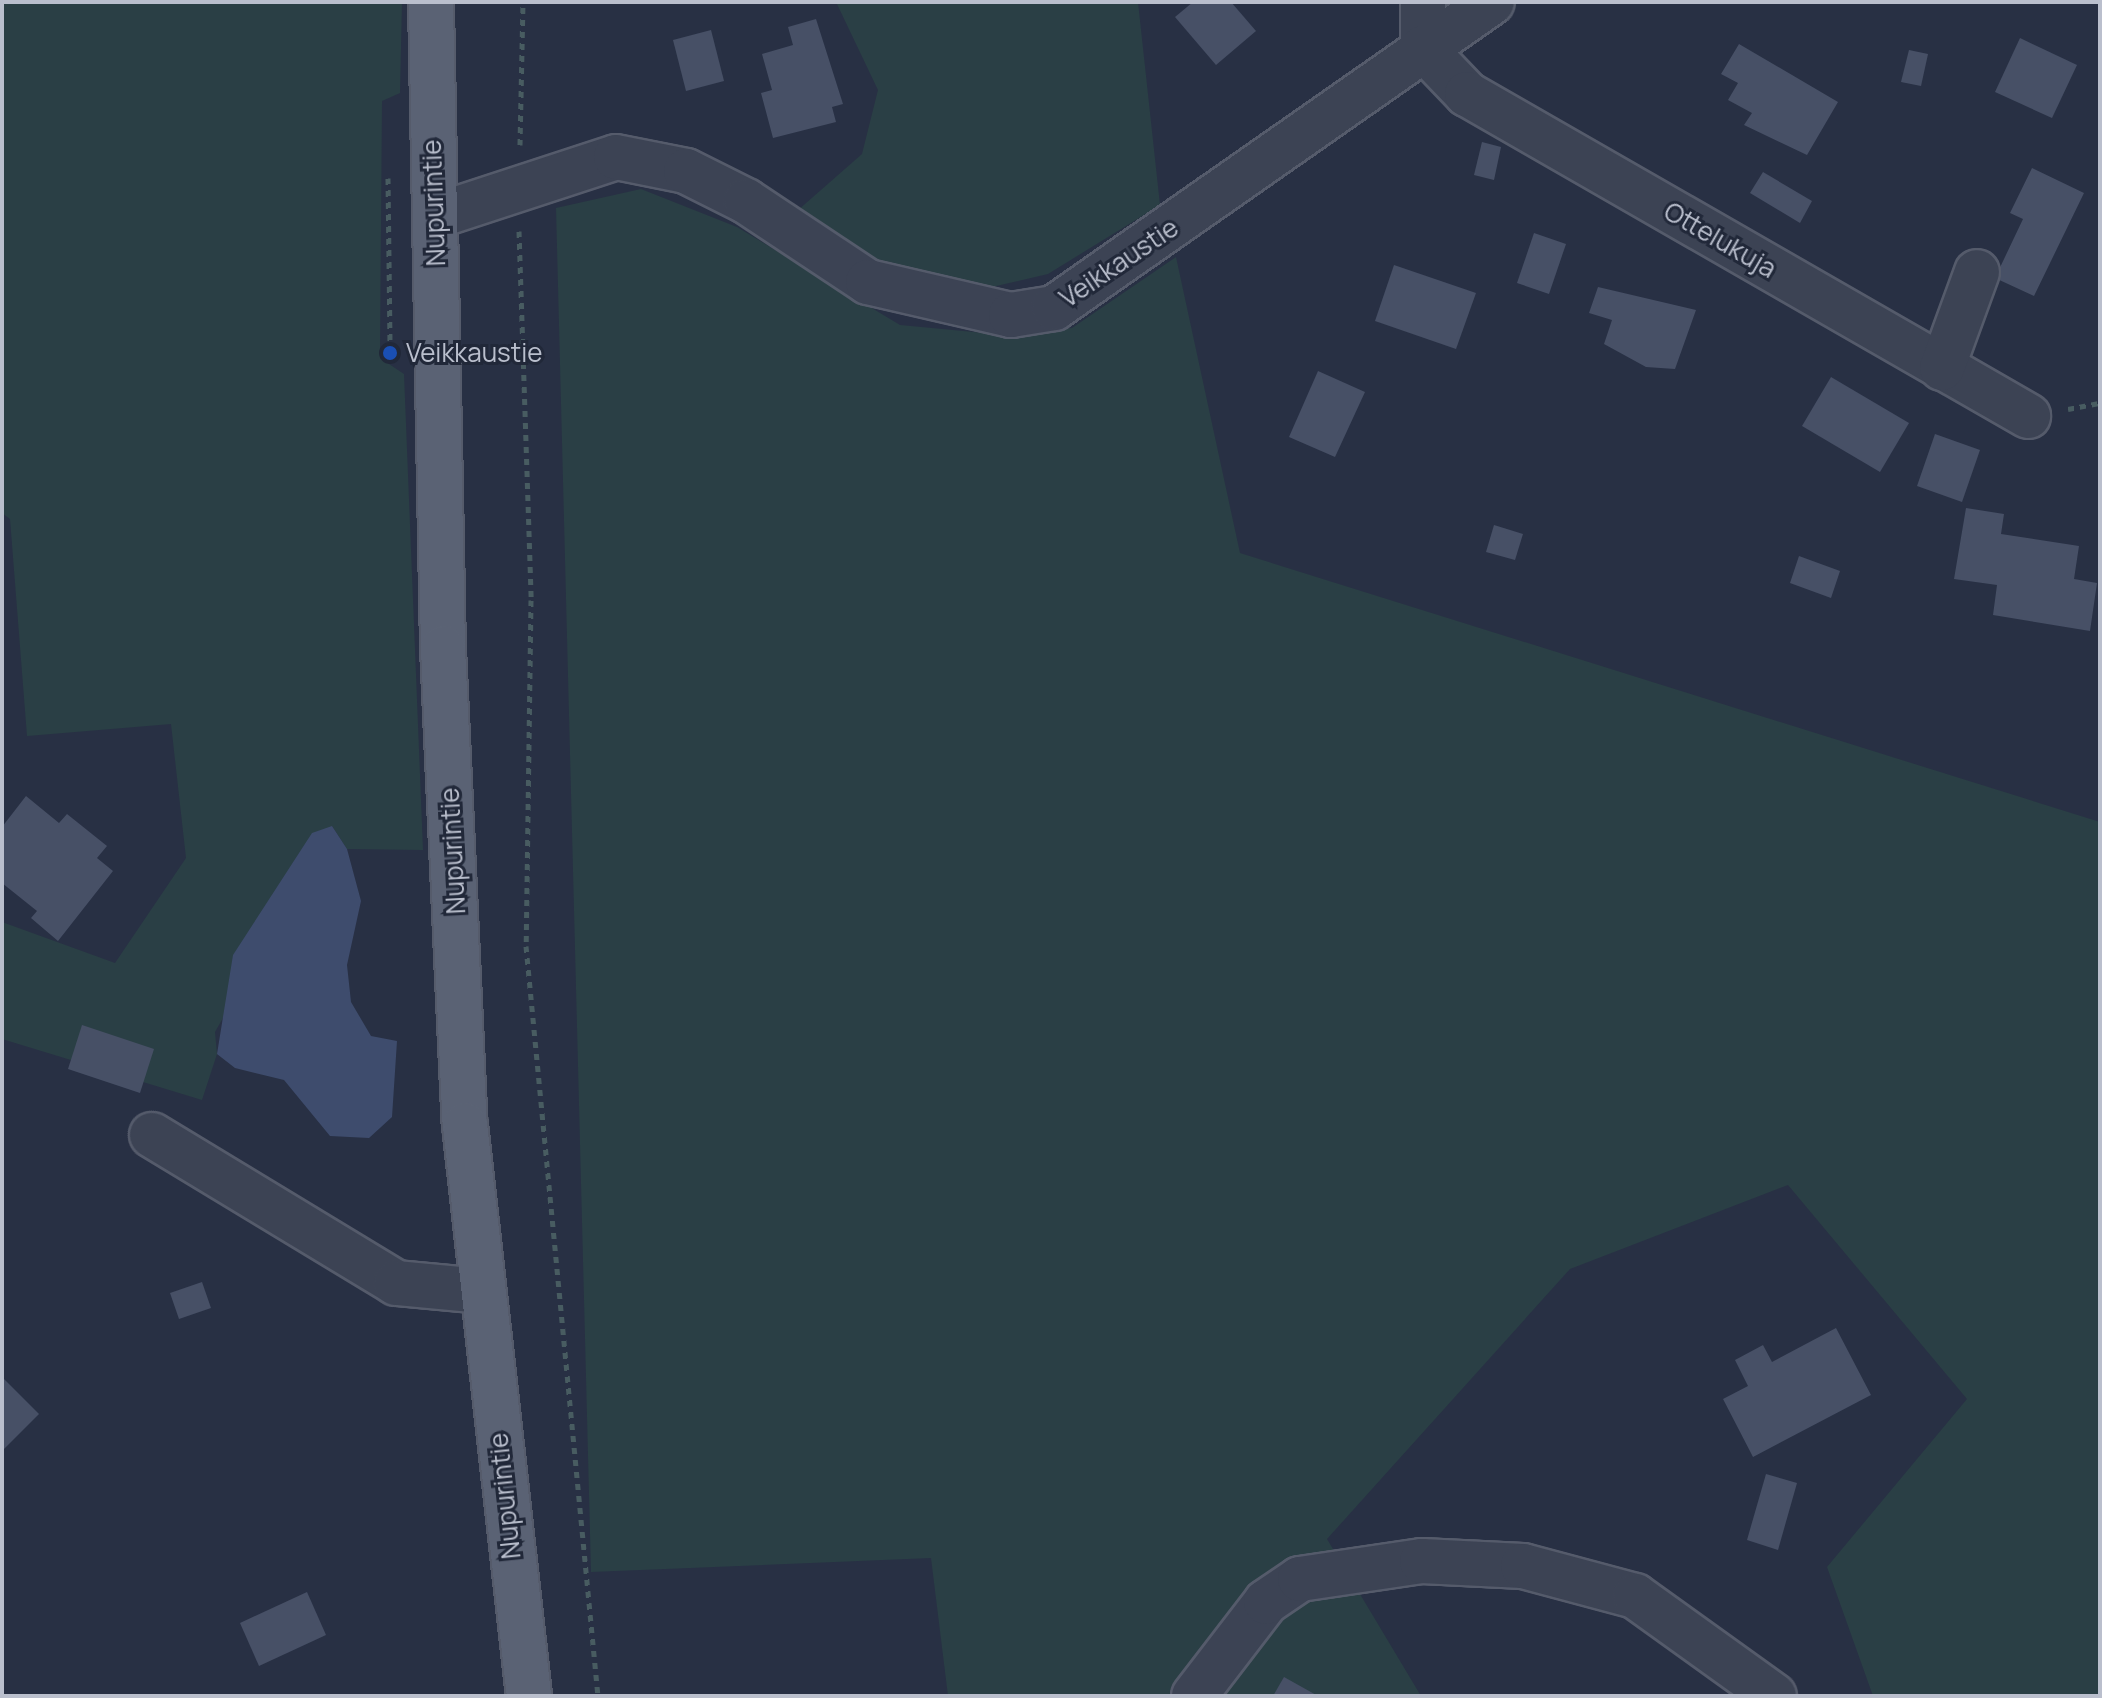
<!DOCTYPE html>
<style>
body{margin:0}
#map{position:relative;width:2102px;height:1698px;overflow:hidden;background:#283044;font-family:Manrope,sans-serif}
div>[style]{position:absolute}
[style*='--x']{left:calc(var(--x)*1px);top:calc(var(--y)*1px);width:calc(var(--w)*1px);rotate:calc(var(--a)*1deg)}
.green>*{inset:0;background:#2a3f45}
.water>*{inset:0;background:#3e4c6d}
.building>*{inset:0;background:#475066}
.path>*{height:5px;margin-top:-2.5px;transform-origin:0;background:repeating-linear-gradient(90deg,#485c61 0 6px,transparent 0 12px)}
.roads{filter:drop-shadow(2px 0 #555b6b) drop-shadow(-2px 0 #555b6b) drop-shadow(0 2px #555b6b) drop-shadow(0 -2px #555b6b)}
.minor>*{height:44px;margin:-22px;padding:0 22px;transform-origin:22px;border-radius:22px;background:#3c4354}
.major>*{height:44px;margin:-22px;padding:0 22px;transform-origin:22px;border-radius:22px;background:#5a6274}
.dots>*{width:22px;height:22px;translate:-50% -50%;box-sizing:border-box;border:4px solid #212839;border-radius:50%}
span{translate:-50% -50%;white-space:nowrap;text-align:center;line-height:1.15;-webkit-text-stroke:6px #212839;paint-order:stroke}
.street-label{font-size:26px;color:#babfcd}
.poi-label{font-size:26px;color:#babfcd}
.left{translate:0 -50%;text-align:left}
.frame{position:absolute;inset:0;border:4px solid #babfcd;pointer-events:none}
</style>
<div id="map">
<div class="green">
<div style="clip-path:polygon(2px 2px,402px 2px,400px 93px,382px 101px,380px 358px,404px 374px,423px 850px,347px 849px,332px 826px,215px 1032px,217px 1054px,202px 1100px,2px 1039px,2px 922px,115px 963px,186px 858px,171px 724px,27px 736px,10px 519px,2px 513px)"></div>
<div style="clip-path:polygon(836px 2px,1138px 2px,1160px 205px,1048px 274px,992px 287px,943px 288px,892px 272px,797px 211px,862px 154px,878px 90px)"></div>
<div style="clip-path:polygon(641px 189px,737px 227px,900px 325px,1005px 335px,1072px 328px,1176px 257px,1240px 553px,2100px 822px,2100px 1696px,1873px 1696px,1827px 1567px,1967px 1399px,1788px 1185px,1570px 1269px,1327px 1539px,1421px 1696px,948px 1696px,931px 1558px,591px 1572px,556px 208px)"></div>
</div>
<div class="water">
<div style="clip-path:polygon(332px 826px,347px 849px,361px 901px,347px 965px,351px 1002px,371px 1036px,397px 1041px,392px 1117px,369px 1138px,330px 1136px,284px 1080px,235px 1068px,217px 1054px,233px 955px,312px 833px)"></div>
</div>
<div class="building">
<div style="clip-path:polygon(1193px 2px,1231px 2px,1256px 31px,1216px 65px,1175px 17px)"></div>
<div style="clip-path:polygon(816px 19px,843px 104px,832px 107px,836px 122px,773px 138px,761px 93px,772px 90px,762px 54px,793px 45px,788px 27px)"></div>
<div style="clip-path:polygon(711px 30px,724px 81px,686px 91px,673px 40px)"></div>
<div style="clip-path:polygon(2020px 38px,2077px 65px,2052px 118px,1995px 92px)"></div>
<div style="clip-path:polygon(1739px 44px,1838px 102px,1807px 155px,1744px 125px,1752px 113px,1728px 100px,1738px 83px,1721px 74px)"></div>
<div style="clip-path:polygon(1909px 50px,1928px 54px,1921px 86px,1901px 82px)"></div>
<div style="clip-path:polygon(1482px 142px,1501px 147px,1494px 180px,1474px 175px)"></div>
<div style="clip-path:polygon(2032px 168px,2084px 193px,2034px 296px,1995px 278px,2023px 219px,2010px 213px)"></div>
<div style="clip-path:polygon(1763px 172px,1812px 201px,1800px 223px,1750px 193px)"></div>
<div style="clip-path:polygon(1534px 233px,1566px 244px,1549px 294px,1517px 283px)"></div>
<div style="clip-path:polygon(1394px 265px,1476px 293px,1456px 349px,1375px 321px)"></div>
<div style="clip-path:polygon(1598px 287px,1696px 310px,1675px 369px,1646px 367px,1604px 344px,1612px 320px,1589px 313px)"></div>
<div style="clip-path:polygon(1318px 371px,1365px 392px,1335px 457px,1289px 437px)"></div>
<div style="clip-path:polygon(1831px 377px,1909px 423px,1880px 472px,1802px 426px)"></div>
<div style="clip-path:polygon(1935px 434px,1980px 450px,1962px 502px,1917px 486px)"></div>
<div style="clip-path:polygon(1966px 508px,2004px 514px,2001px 534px,2079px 546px,2074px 579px,2097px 583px,2090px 631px,1993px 615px,1997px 585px,1954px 579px)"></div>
<div style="clip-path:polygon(1494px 525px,1523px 534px,1515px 560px,1486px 552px)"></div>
<div style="clip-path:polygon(1799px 556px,1840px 571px,1831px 598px,1790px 583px)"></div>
<div style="clip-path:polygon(26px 796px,59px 823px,67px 814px,107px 846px,97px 858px,113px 871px,58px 941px,31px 918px,37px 911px,2px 883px,2px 827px)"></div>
<div style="clip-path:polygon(82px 1025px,154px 1049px,140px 1093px,68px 1069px)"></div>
<div style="clip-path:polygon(202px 1282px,211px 1308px,179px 1319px,170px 1293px)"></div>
<div style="clip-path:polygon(1836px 1328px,1871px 1395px,1753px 1457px,1723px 1399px,1748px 1386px,1735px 1360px,1763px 1345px,1772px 1362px)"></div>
<div style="clip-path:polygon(2px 1377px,39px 1414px,2px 1451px)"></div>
<div style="clip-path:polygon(1766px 1474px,1797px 1483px,1778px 1550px,1747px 1540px)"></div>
<div style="clip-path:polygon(307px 1592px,326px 1635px,259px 1666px,240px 1623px)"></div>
<div style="clip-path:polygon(1284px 1677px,1318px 1696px,1273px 1696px)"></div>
</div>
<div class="path">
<div style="--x:520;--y:145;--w:143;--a:-88.8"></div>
<div style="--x:388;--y:178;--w:175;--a:89.3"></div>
<div style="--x:519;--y:231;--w:369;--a:88.1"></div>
<div style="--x:531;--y:600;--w:346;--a:90.8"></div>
<div style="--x:526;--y:946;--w:753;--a:84.52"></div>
<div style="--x:2068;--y:409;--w:33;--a:-11"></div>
</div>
<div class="roads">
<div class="minor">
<div style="--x:1423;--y:2;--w:46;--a:90"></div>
<div style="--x:1423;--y:48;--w:64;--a:46.3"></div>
<div style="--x:1467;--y:94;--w:647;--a:29.85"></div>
<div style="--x:436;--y:216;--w:189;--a:-18.1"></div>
<div style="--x:616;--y:157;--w:71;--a:11.3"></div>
<div style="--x:686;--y:171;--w:67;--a:26.6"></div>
<div style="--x:746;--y:201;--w:146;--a:33.6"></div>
<div style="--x:868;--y:282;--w:147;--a:13"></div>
<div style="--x:1011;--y:315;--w:44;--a:-9.2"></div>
<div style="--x:1054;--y:308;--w:534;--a:-34.94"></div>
<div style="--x:1942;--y:368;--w:102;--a:-70"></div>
<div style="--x:152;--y:1135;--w:285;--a:31.2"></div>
<div style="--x:396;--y:1283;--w:87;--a:5.3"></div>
<div style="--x:1194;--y:1696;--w:118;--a:-52.5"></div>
<div style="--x:1266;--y:1602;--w:41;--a:-34.1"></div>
<div style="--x:1300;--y:1579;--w:123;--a:-8.4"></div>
<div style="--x:1422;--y:1561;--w:101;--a:2.8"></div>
<div style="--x:1523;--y:1566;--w:116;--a:15"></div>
<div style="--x:1635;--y:1596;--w:171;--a:35.7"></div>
</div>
<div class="major">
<div style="--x:431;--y:2;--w:646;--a:88.94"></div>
<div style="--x:443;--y:648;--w:478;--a:87.4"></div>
<div style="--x:465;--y:1125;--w:575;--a:83.6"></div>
</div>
</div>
<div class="dots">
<div style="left:390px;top:353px;background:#1a4fb4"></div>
</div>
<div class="street-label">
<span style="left:434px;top:203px;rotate:-92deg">Nupurintie</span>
<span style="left:1720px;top:240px;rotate:30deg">Ottelukuja</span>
<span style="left:1119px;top:263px;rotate:-34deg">Veikkaustie</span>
<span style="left:453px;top:851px;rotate:-93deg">Nupurintie</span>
<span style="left:505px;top:1496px;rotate:-96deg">Nupurintie</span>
</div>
<div class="poi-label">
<span class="left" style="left:406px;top:353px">Veikkaustie</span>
</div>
<div class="frame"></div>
</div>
